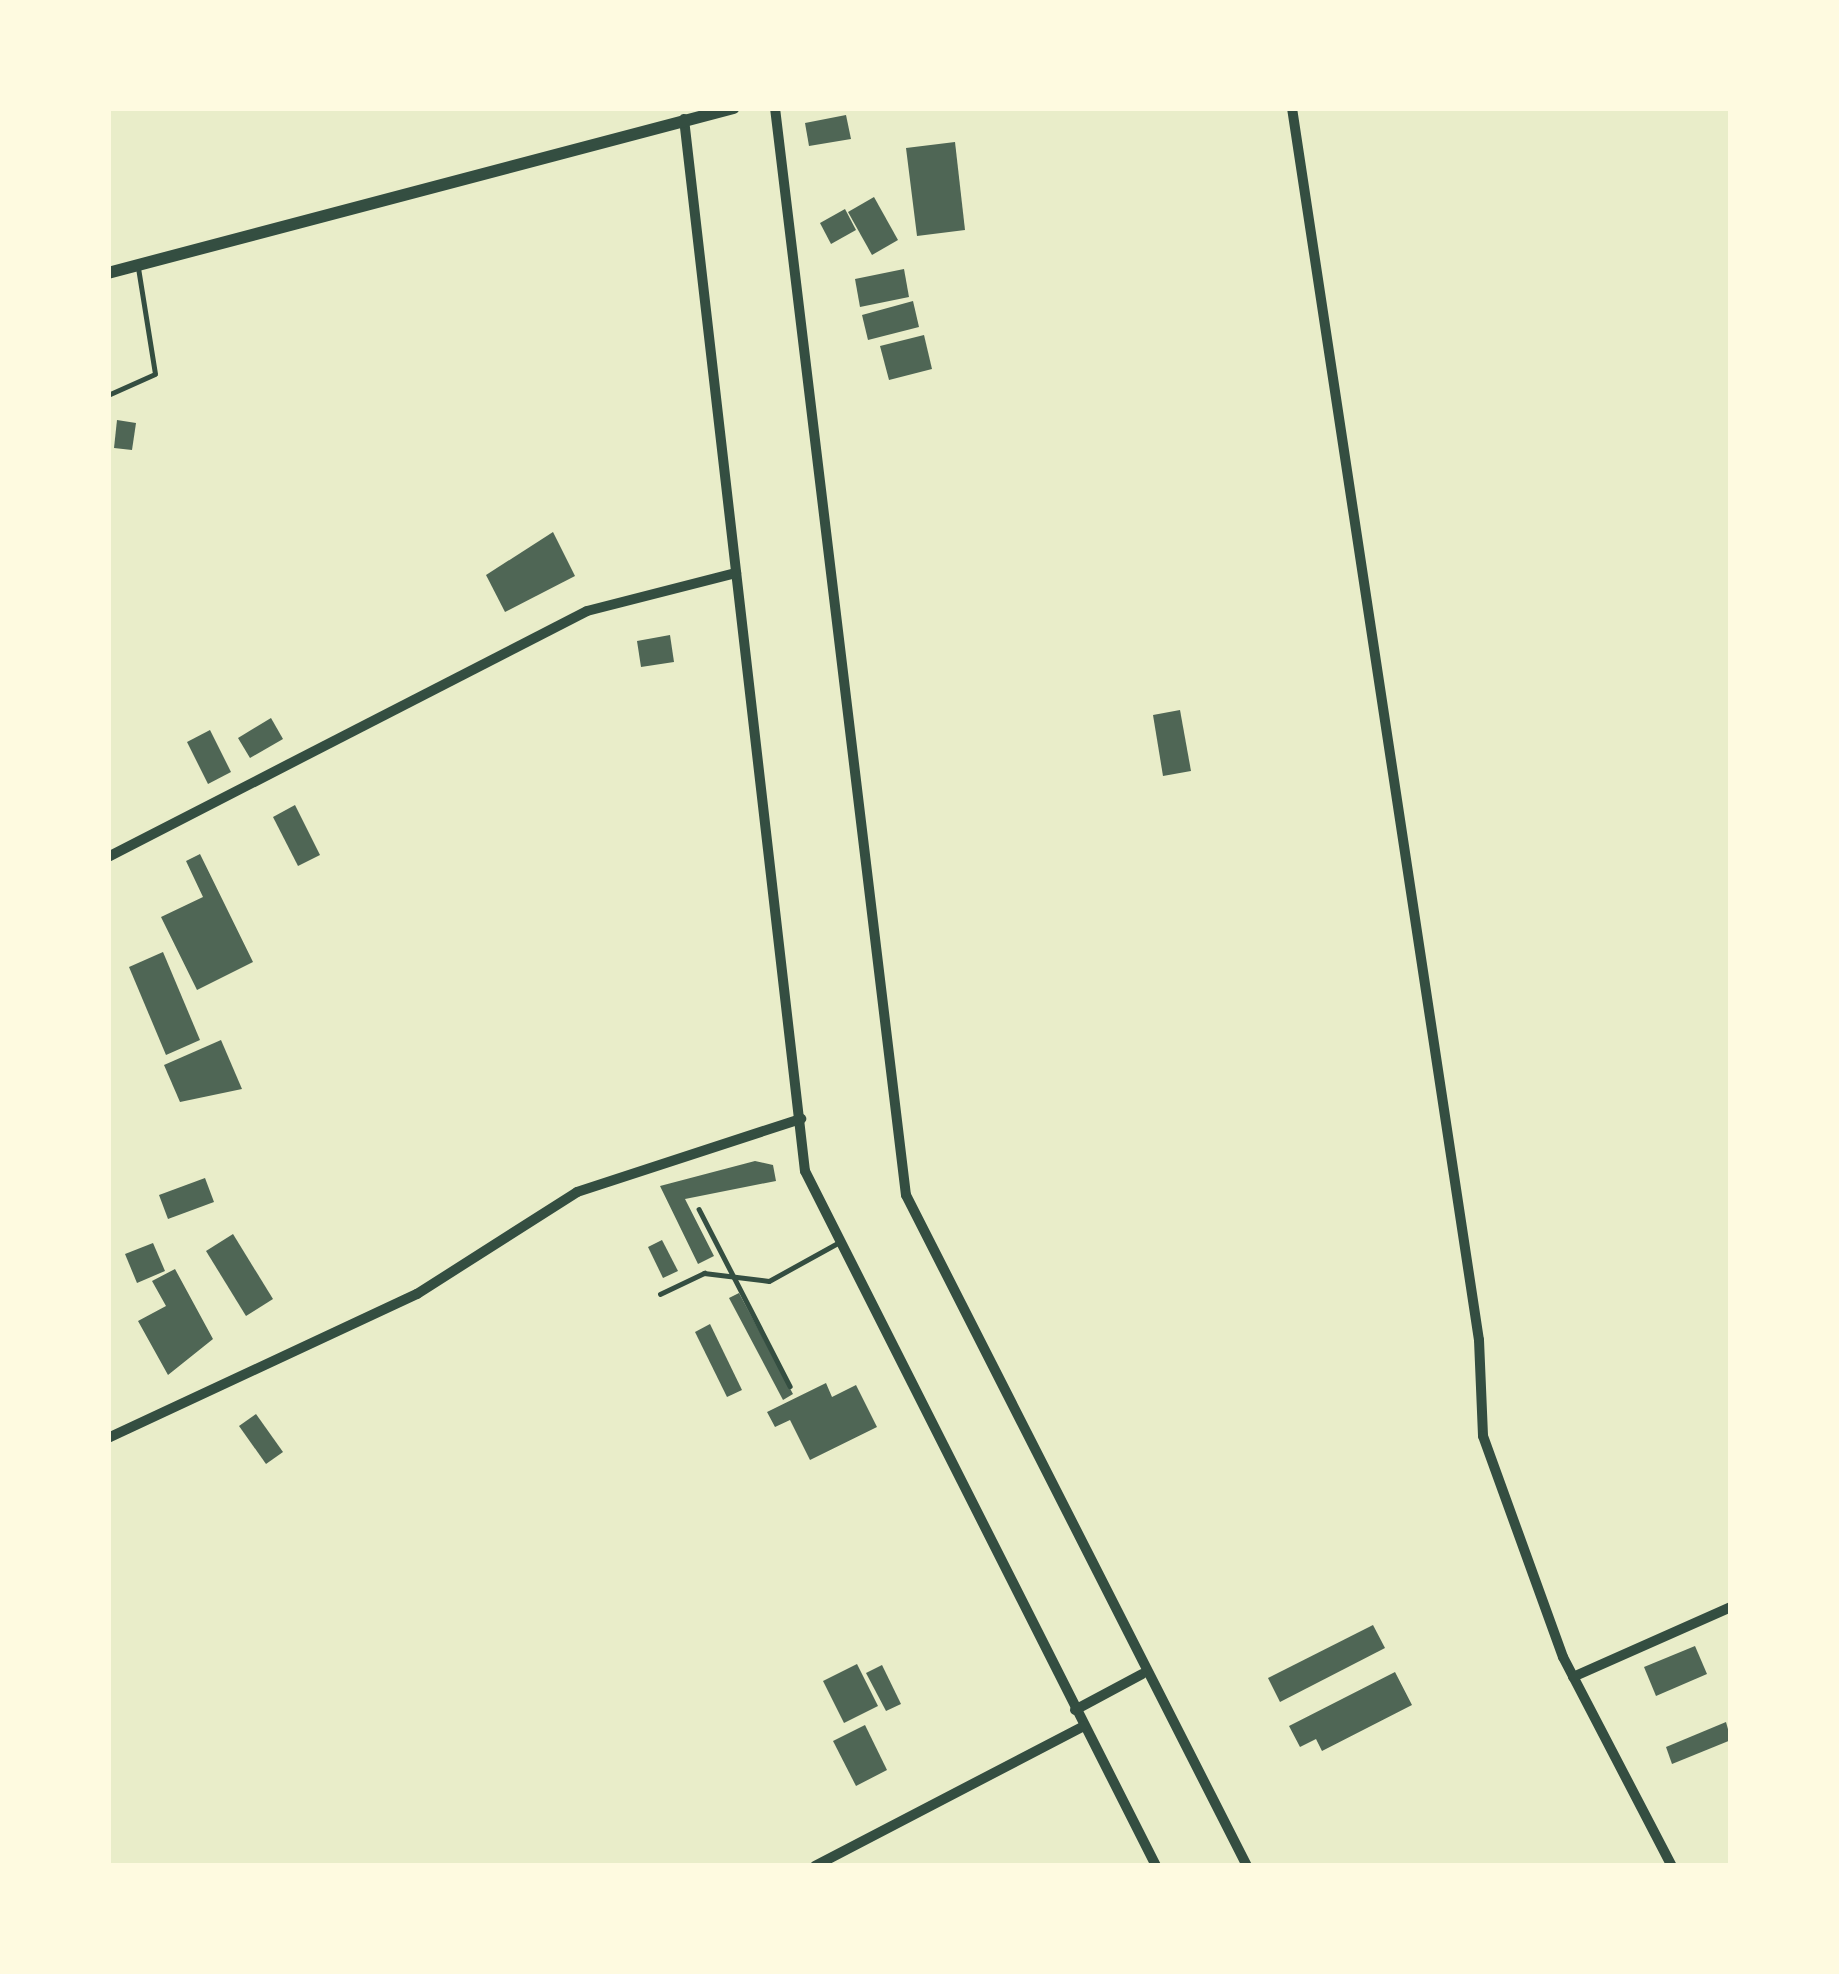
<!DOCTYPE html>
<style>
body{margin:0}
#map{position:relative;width:1839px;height:1974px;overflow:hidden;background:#e9edc9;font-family:Arial,sans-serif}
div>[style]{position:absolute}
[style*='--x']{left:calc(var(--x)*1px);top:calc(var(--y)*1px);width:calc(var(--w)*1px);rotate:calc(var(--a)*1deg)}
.building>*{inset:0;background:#4f6655}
.service>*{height:4.5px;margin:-2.25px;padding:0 2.25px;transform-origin:2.25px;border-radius:2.25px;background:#344e41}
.minor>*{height:10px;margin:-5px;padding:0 5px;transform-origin:5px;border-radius:5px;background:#344e41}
.tertiary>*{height:12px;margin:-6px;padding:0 6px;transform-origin:6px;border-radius:6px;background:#344e41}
span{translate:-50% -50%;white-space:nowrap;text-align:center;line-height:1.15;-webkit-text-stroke:12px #fefae0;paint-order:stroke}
.frame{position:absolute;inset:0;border:111px solid #fefae0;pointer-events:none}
</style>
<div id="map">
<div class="building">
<div style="clip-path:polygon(846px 115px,851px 139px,809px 146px,805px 123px)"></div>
<div style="clip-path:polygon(955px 142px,965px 230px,917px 236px,906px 148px)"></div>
<div style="clip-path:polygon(874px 197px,898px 240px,872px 255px,848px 212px)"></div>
<div style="clip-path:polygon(845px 209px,856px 230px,831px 244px,820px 223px)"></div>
<div style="clip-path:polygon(904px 269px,909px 297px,860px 307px,855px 279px)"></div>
<div style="clip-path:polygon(913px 301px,919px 327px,868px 340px,862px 315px)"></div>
<div style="clip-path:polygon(924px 335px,932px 369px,889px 380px,880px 346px)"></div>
<div style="clip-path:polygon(117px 420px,136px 423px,132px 450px,114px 448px)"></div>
<div style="clip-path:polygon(553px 532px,575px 576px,505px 612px,486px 575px)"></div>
<div style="clip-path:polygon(670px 635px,674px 662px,641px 667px,637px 641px)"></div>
<div style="clip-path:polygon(1180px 710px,1191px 771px,1163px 776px,1153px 715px)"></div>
<div style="clip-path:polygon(271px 718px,283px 739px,250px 758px,238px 738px)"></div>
<div style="clip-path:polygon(210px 730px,231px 772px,208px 784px,187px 742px)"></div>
<div style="clip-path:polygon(295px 805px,320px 855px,298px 866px,273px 817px)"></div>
<div style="clip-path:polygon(200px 854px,253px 962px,197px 990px,161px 917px,203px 897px,186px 861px)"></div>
<div style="clip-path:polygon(163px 952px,200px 1040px,166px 1055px,129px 967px)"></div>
<div style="clip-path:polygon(221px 1040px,242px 1089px,180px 1102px,164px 1065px)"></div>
<div style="clip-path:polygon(755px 1161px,773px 1165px,776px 1181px,685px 1199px,714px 1256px,698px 1264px,660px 1186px)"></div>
<div style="clip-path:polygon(205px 1178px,214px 1202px,168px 1219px,159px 1195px)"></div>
<div style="clip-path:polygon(233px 1234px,273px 1299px,246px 1316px,206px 1251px)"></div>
<div style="clip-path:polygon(662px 1240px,678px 1271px,663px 1278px,648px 1247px)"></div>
<div style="clip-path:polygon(153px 1243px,165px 1271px,137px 1283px,125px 1254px)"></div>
<div style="clip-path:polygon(175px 1269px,213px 1339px,168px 1375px,138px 1321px,166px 1306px,152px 1281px)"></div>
<div style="clip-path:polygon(739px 1293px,793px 1394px,783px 1400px,729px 1298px)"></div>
<div style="clip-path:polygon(710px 1324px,742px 1390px,727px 1397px,695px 1332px)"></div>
<div style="clip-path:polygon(826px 1383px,832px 1397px,856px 1385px,877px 1427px,810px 1460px,790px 1420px,775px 1427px,767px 1412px)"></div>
<div style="clip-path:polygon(256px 1414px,283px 1452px,266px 1464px,239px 1426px)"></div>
<div style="clip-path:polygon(1373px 1625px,1385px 1648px,1280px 1702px,1268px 1678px)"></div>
<div style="clip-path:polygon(1695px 1646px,1707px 1674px,1656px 1696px,1644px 1667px)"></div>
<div style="clip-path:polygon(857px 1664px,878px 1706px,844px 1723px,823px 1681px)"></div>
<div style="clip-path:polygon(882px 1665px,901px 1704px,886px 1711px,866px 1673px)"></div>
<div style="clip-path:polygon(1395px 1672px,1412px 1705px,1322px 1751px,1316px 1739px,1300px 1747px,1289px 1726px)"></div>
<div style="clip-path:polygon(1726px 1722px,1731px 1740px,1672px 1764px,1666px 1747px)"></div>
<div style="clip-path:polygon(865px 1725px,887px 1770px,856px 1786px,833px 1741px)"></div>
</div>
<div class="service">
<div style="--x:108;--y:395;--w:51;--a:-24.1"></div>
<div style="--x:155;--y:374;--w:107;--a:-99.1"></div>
<div style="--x:699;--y:1209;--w:199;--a:62.8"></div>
<div style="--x:660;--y:1294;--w:49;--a:-25.5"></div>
<div style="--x:704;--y:1273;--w:65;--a:7"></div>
<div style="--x:769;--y:1281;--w:77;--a:-28.9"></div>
</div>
<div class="minor">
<div style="--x:775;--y:108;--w:1095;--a:83.13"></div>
<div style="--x:906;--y:1195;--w:753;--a:63.06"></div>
<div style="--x:1292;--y:108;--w:1246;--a:81.37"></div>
<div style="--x:1479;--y:1340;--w:96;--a:87.6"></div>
<div style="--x:1483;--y:1436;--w:235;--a:70.1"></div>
<div style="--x:1563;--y:1657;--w:236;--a:62.5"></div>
<div style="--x:684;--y:119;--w:1059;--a:83.44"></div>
<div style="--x:805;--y:1171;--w:779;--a:63.2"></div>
<div style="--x:108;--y:857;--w:538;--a:-27.18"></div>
<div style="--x:587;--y:611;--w:154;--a:-14.3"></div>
<div style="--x:108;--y:1438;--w:341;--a:-25"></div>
<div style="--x:417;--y:1294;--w:190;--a:-32.5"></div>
<div style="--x:577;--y:1192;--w:236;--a:-18.1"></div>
<div style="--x:1573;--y:1677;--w:173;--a:-23.9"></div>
<div style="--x:1075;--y:1710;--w:76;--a:-28.2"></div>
<div style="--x:815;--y:1866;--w:303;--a:-27.5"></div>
</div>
<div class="tertiary">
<div style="--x:108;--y:273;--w:647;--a:-14.77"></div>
</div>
<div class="frame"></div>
</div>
